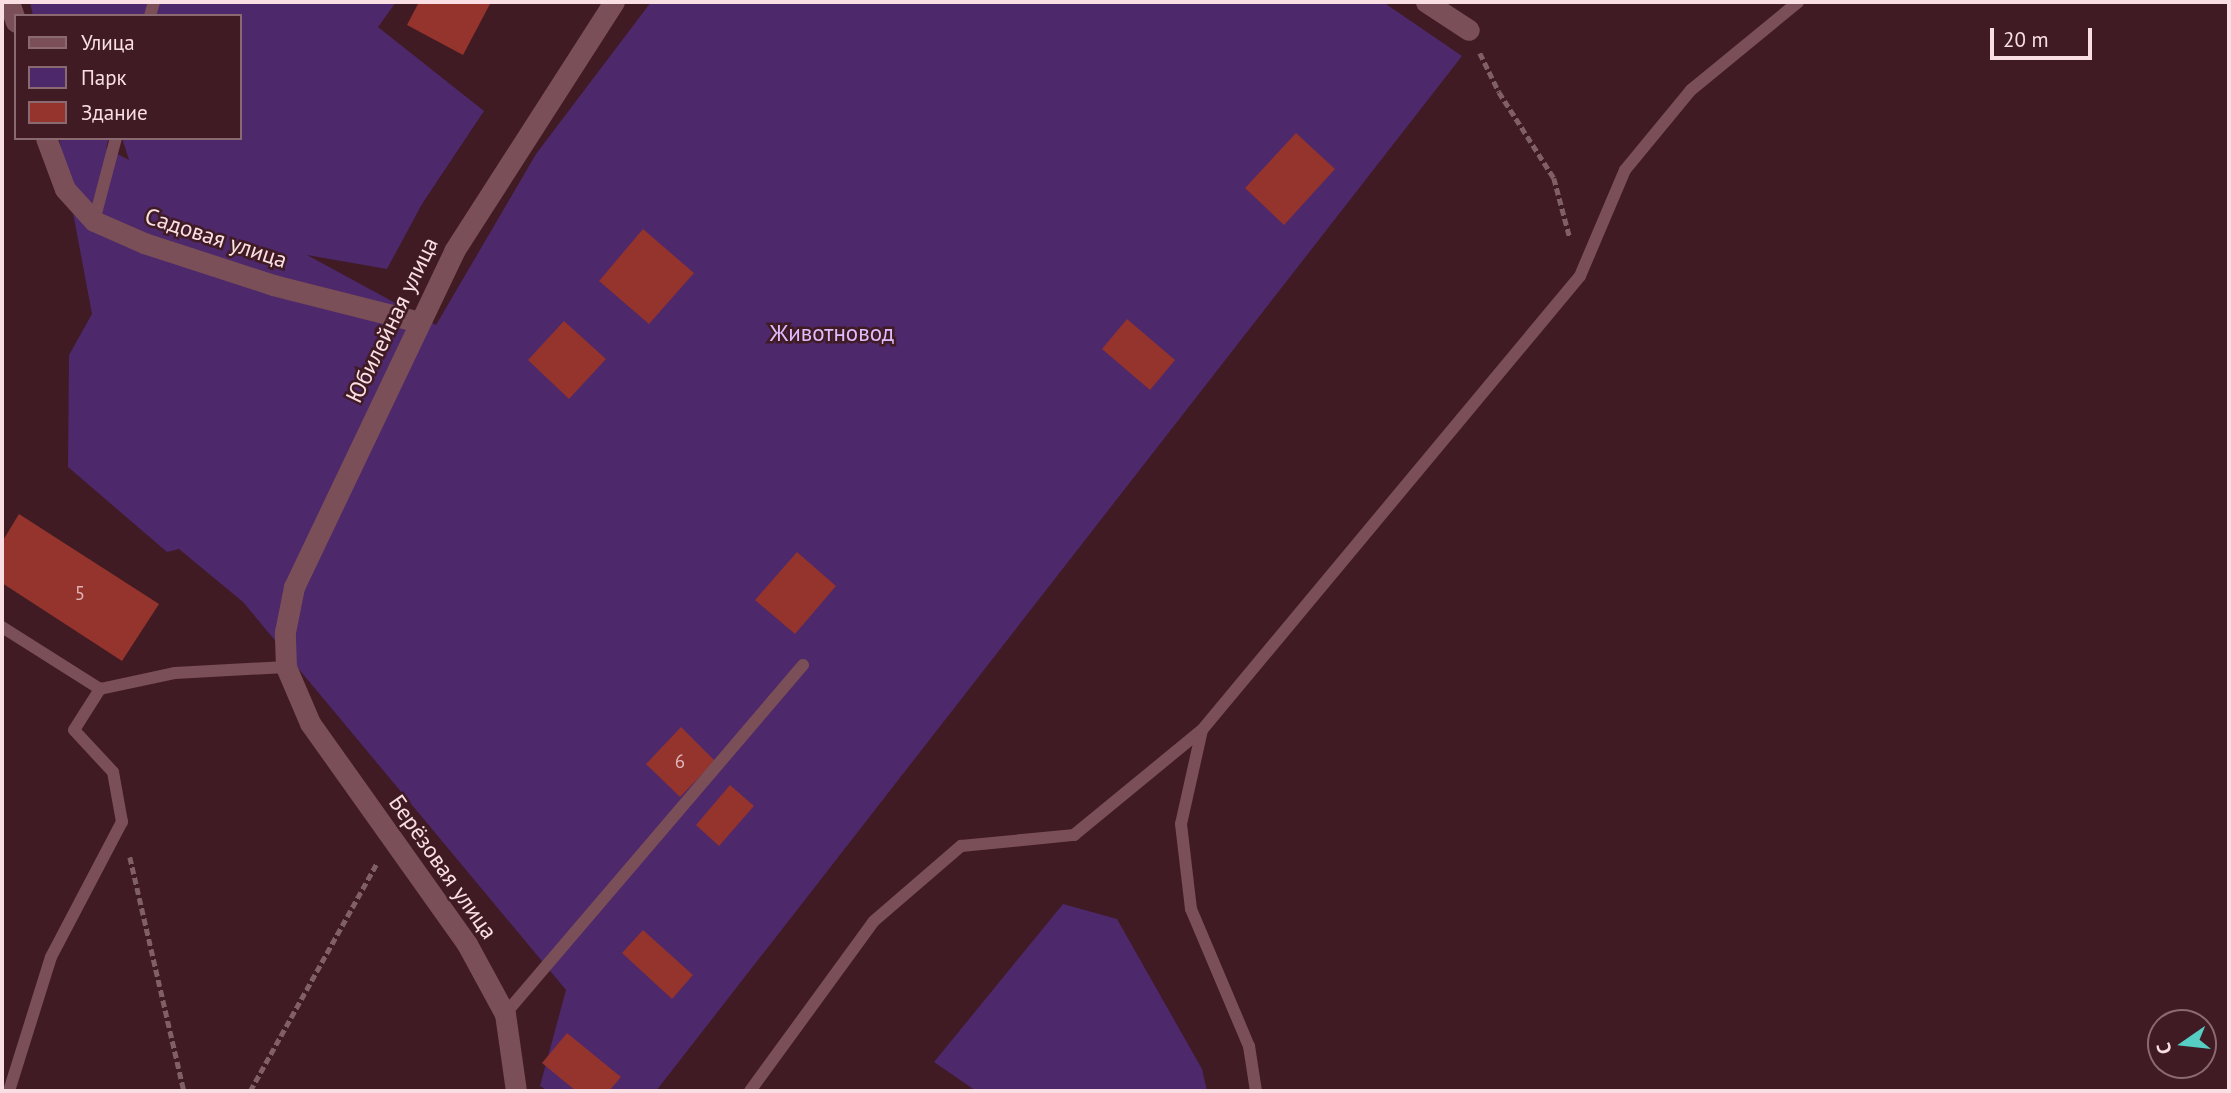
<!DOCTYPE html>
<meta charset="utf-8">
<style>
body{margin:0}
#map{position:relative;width:2231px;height:1093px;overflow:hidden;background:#401b23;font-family:"PT Sans",sans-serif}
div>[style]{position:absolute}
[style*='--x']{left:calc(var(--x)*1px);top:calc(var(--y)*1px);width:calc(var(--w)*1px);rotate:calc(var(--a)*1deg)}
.green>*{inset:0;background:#4d286a}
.building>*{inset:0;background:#94342d}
.path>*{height:4.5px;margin-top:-2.25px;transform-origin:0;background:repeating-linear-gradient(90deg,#805f65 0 7px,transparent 0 10.5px)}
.lane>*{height:12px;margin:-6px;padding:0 6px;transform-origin:6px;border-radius:6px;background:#7a4f57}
.street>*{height:21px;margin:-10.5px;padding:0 10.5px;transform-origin:10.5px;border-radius:10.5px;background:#7a4f57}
span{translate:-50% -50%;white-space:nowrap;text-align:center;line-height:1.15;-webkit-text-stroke:5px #401b23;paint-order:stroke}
.number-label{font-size:19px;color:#e0b4b6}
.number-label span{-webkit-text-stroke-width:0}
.street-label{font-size:23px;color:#f9dfe3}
.park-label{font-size:23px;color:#debcfe}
.frame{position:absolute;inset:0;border:4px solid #f9dfe3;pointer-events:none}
.legend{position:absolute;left:14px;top:14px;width:228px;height:126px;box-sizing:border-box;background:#401b23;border:2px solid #8a6970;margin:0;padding:9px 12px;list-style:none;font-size:21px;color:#f9dfe3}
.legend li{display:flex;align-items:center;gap:14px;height:35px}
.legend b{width:35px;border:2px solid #8a6970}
.north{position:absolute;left:2147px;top:1009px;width:70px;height:70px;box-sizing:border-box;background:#401b23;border:2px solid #8a6970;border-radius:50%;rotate:256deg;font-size:19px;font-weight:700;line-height:28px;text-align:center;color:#f9dfe3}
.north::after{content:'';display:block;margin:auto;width:24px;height:32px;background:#56cec4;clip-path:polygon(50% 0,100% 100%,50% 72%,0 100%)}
.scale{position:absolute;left:1990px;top:28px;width:102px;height:32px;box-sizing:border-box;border:4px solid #f9dfe3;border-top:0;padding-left:9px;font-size:21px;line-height:24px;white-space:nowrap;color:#f9dfe3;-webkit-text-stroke:5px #401b23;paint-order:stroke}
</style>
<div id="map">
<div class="green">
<div style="clip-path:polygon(30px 2px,396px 2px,378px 27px,484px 111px,422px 204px,387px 269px,307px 255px,436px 325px,536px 154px,651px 2px,1383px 2px,1462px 56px,656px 1091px,548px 1091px,540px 1086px,566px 990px,243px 602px,179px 549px,167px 552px,68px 467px,69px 355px,92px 314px,59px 138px,109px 138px,106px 148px,129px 160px,122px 138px,240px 138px,240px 16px,33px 16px)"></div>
<div style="clip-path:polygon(1063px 904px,1117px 919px,1202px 1069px,1207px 1091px,976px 1091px,934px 1062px)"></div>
</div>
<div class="building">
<div style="clip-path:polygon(419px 2px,491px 2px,463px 55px,407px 25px)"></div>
<div style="clip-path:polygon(1296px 133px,1335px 169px,1284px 225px,1245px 188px)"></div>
<div style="clip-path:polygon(643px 229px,694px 273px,649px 324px,599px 281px)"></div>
<div style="clip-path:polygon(1127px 319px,1175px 360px,1150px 390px,1102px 349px)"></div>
<div style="clip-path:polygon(564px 321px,606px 359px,569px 399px,528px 360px)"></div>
<div style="clip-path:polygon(19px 514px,159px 604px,122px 661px,2px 583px,2px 542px)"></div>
<div style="clip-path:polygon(797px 552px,836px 586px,795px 634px,755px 600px)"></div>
<div style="clip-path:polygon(681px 727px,715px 761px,680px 797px,646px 764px)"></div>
<div style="clip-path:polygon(730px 785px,754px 806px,719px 846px,696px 825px)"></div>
<div style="clip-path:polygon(643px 930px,693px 975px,672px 999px,622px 953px)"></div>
<div style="clip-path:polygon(567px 1033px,621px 1077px,609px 1091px,576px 1091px,542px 1063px)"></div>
</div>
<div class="path">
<div style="--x:1480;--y:53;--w:43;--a:64"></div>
<div style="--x:1499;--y:92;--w:102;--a:57.4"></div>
<div style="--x:1554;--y:178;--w:62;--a:75.1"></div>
<div style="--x:130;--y:857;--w:240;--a:77"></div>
<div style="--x:250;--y:1091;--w:261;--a:-60.9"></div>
</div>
<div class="lane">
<div style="--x:150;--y:16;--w:15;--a:-74"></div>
<div style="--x:94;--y:221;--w:86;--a:-75.2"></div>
<div style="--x:2;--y:627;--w:116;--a:32.3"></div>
<div style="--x:100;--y:689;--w:77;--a:-12"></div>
<div style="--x:175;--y:673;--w:111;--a:-3.1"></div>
<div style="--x:1202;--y:730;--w:96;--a:102.6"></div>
<div style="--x:1181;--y:824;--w:86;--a:83.3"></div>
<div style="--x:1191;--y:909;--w:149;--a:67.1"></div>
<div style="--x:1249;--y:1046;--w:46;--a:81.2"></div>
<div style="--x:505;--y:1014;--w:459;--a:-49.5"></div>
<div style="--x:9;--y:1091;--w:140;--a:-72.6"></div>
<div style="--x:51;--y:957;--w:153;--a:-62.3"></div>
<div style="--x:122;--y:822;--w:51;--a:-100.2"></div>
<div style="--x:113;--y:772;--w:57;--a:-132.9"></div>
<div style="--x:74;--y:730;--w:49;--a:-57.6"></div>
<div style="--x:750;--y:1091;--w:210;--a:-53.9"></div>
<div style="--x:874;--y:921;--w:115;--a:-40.8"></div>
<div style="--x:961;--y:846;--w:114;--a:-5.6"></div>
<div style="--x:1074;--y:835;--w:166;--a:-39.4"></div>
<div style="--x:1202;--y:730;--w:591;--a:-50.22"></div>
<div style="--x:1580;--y:276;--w:115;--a:-67"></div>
<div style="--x:1625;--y:170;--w:104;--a:-50.5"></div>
<div style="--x:1691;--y:90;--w:139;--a:-39.4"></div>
</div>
<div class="street">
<div style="--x:9;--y:2;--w:21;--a:71"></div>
<div style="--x:1426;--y:2;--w:51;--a:33.1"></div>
<div style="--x:46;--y:138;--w:54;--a:69.6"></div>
<div style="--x:65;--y:189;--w:43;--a:47.8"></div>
<div style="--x:94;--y:221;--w:55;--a:23.7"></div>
<div style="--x:144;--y:243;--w:136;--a:18"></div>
<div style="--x:273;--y:285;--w:151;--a:14.2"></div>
<div style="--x:516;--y:1091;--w:78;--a:-98.1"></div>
<div style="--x:505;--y:1014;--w:80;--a:-118.5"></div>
<div style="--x:467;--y:944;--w:271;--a:-125.4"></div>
<div style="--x:310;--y:723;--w:61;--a:-113.2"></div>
<div style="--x:286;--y:667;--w:35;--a:-92"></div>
<div style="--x:285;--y:632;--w:46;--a:-78.7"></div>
<div style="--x:294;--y:587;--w:372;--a:-64.5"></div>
<div style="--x:454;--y:251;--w:296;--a:-57.3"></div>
</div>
<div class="number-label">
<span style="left:80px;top:594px">5</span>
<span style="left:680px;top:762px">6</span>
</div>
<div class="street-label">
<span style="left:216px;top:238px;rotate:18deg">Садовая улица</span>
<span style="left:392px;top:320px;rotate:-64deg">Юбилейная улица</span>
<span style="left:443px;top:867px;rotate:55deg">Берёзовая улица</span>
</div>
<div class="park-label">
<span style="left:832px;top:333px">Животновод</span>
</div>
<div class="frame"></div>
<ul class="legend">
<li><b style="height:9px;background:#7a4f57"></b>Улица</li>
<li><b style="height:19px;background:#4d286a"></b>Парк</li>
<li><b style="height:19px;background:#94342d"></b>Здание</li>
</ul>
<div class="north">С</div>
<div class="scale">20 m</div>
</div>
